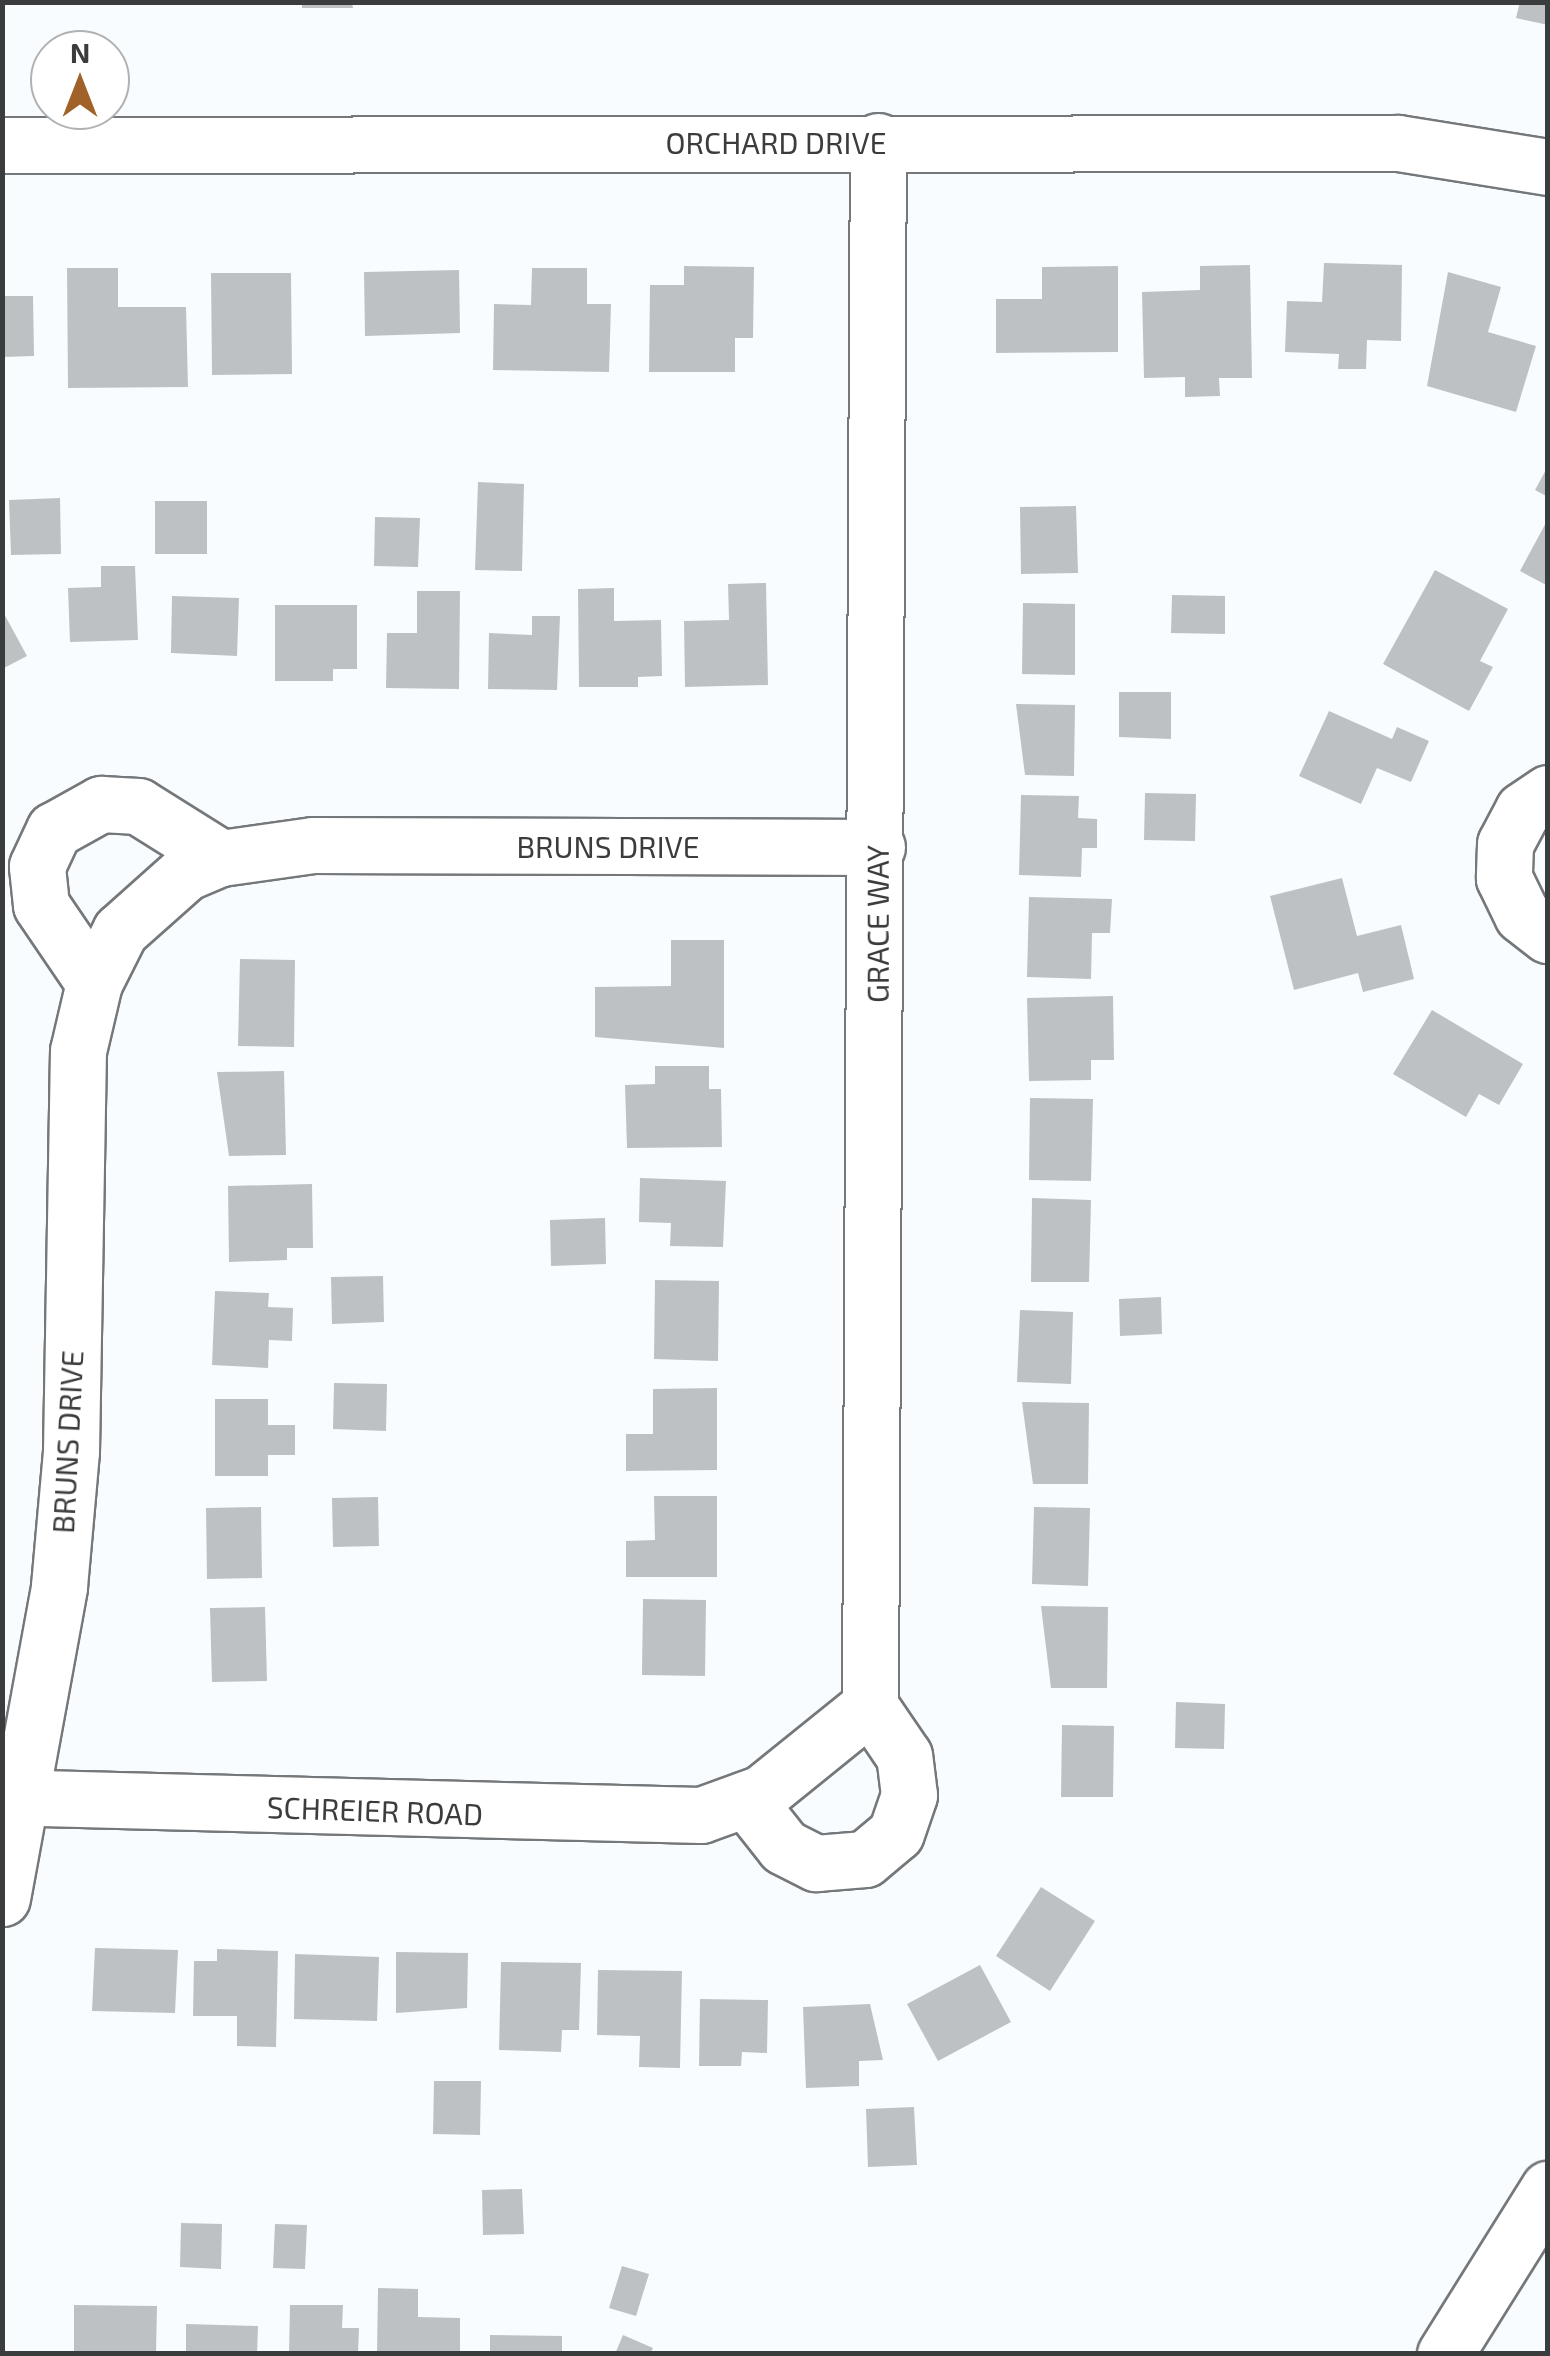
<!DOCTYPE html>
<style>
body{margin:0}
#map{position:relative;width:1550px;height:2356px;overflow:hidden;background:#f9fcff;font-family:"Exo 2",sans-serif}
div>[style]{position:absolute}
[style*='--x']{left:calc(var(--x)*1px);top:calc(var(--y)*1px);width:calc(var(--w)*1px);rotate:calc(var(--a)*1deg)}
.building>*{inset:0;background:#bec1c4}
.roads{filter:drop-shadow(2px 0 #75787a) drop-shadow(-2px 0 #75787a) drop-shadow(0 2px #75787a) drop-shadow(0 -2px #75787a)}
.minor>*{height:55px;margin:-27.5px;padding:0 27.5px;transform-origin:27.5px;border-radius:27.5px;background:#fff}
.highway>*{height:55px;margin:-27.5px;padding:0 27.5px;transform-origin:27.5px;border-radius:27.5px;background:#fff}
span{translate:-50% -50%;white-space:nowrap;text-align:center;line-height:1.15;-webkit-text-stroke:10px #fff;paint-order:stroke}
.street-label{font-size:30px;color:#3b3c3d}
.frame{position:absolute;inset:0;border:5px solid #3b3c3d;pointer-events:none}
.north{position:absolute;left:30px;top:30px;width:100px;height:100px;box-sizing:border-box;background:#fff;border:2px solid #b1b1b1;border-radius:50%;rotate:0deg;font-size:28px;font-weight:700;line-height:40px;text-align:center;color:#3b3c3d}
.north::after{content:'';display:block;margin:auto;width:35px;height:45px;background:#a16229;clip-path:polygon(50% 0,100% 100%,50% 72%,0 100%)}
</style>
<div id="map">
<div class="building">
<div style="clip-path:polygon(302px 2px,352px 2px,353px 8px,302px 8px)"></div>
<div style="clip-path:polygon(1520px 2px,1548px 2px,1548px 25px,1516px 18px)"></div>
<div style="clip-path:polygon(1324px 263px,1402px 265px,1401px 341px,1367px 340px,1366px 369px,1338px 369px,1339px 354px,1285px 352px,1287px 301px,1322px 302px)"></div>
<div style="clip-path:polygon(1250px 265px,1252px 378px,1219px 378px,1220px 396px,1185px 397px,1185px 377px,1144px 378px,1142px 292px,1200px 290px,1200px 266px)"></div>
<div style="clip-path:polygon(684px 266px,754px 267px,753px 338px,735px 338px,735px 372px,649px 372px,650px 285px,684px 285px)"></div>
<div style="clip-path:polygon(1118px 266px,1118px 352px,996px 353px,996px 299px,1042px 299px,1042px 267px)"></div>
<div style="clip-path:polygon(67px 268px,118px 268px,118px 307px,186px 307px,188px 387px,68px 388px)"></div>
<div style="clip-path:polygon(532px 268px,587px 268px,587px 304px,611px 304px,609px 372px,493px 370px,494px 304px,531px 305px)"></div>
<div style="clip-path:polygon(459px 270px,460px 333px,365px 336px,364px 272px)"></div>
<div style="clip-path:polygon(1448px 272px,1501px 287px,1488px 332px,1536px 346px,1516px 412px,1427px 386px)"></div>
<div style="clip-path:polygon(211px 273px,291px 273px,292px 374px,212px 375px)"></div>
<div style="clip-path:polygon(2px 296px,33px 296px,34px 356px,2px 357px)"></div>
<div style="clip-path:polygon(1548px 466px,1548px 497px,1535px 490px)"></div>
<div style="clip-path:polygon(478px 482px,524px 484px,522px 571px,475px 570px)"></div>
<div style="clip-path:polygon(60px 498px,61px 554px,11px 555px,9px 500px)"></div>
<div style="clip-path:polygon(155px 501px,207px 501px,207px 554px,155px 554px)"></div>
<div style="clip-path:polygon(1076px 506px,1078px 573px,1021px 574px,1020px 507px)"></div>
<div style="clip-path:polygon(375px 517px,420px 518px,418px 567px,374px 566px)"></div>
<div style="clip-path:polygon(1548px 519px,1548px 586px,1520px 571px)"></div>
<div style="clip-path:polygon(101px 566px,135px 566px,138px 640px,70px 642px,68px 588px,101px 587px)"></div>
<div style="clip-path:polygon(1435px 570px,1508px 609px,1480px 661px,1493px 667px,1469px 711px,1383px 664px)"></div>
<div style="clip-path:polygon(766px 583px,768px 685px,685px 687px,684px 621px,729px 620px,728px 584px)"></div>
<div style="clip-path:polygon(614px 588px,614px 621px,661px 620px,662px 676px,638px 677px,638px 687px,579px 687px,578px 589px)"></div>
<div style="clip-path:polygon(417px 591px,460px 591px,459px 689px,386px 688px,387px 633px,417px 633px)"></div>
<div style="clip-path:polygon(1172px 595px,1225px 596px,1225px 634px,1171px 633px)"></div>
<div style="clip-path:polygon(172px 596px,239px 598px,237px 656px,171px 653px)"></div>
<div style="clip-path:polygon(1023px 603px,1075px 604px,1075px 675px,1022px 674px)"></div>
<div style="clip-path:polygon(275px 605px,357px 605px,357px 669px,333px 669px,333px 681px,275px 681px)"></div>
<div style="clip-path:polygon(2px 610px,27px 656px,2px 669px)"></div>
<div style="clip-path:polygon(532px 616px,560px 616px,557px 690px,488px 689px,489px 633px,532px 635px)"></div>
<div style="clip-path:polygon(1119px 692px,1171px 692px,1171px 739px,1119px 737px)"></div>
<div style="clip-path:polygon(1016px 704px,1075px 705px,1074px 776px,1025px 775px)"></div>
<div style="clip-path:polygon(1329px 711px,1392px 739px,1397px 727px,1429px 741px,1411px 782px,1377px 768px,1361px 804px,1299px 776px)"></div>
<div style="clip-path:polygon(1145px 793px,1196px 794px,1195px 841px,1144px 840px)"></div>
<div style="clip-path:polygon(1021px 795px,1079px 796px,1078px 818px,1097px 819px,1097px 848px,1082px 848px,1081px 877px,1019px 875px)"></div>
<div style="clip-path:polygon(1342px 878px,1357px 936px,1401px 925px,1414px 979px,1363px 992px,1358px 973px,1294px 990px,1270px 896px)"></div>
<div style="clip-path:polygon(1029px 897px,1112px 899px,1110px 933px,1092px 933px,1091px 979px,1027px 977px)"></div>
<div style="clip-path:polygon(671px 940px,724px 940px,724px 1048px,595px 1037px,595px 987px,671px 986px)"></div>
<div style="clip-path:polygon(240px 959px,295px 960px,294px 1047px,238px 1046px)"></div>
<div style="clip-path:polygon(1113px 996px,1114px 1060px,1091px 1060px,1091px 1080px,1029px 1081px,1027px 998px)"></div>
<div style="clip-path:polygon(1432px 1010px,1523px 1064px,1499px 1105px,1479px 1094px,1466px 1117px,1393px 1074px)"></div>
<div style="clip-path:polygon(655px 1066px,709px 1066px,709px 1089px,721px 1089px,722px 1147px,627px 1148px,625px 1085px,655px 1084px)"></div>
<div style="clip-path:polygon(284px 1071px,286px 1155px,229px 1156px,217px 1072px)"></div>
<div style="clip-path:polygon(1030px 1098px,1093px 1099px,1091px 1181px,1029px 1180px)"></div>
<div style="clip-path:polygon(640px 1178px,726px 1181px,723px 1247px,670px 1246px,671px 1223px,639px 1222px)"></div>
<div style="clip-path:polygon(312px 1184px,313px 1248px,287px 1248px,287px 1260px,229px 1262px,228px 1186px)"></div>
<div style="clip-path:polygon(1032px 1198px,1091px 1200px,1089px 1282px,1031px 1282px)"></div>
<div style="clip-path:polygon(605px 1218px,606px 1264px,551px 1266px,550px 1220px)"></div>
<div style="clip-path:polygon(383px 1276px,384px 1322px,332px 1324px,331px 1277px)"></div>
<div style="clip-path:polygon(655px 1280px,719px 1281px,718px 1361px,654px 1359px)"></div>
<div style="clip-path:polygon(215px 1291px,269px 1293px,268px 1307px,293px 1308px,292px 1341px,269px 1340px,268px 1368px,212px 1365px)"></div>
<div style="clip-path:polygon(1161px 1297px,1162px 1334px,1120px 1336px,1119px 1299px)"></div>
<div style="clip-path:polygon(1020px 1310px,1073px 1312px,1071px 1384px,1017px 1382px)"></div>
<div style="clip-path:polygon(334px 1383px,387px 1384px,386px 1431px,333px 1429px)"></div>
<div style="clip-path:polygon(717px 1388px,717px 1470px,626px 1471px,626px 1434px,653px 1434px,653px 1389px)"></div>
<div style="clip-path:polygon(215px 1399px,268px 1399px,268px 1425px,295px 1425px,295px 1455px,268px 1455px,268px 1476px,215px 1476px)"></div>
<div style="clip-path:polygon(1022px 1402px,1089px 1403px,1088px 1484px,1033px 1484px)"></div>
<div style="clip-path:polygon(654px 1496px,717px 1496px,717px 1577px,626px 1577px,626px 1541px,655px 1540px)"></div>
<div style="clip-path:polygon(378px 1497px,379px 1546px,333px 1547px,332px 1498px)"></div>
<div style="clip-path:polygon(261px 1507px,262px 1578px,207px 1579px,206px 1508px)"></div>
<div style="clip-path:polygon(1034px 1507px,1090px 1508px,1088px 1586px,1032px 1584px)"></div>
<div style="clip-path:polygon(643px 1599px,706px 1600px,705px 1676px,642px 1675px)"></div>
<div style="clip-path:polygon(1041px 1606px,1108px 1607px,1107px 1688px,1051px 1688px)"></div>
<div style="clip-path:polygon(265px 1607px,267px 1681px,212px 1682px,210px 1608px)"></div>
<div style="clip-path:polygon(1176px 1702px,1225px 1704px,1224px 1749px,1175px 1748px)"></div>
<div style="clip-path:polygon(1062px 1725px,1114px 1726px,1113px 1797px,1061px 1797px)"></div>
<div style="clip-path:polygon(1041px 1887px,1095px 1921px,1050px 1991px,996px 1956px)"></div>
<div style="clip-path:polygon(95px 1948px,178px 1950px,175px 2013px,92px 2011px)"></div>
<div style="clip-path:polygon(217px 1949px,278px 1951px,276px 2047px,237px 2046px,237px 2016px,193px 2016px,194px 1961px,217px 1961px)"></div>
<div style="clip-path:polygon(396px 1952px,468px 1953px,467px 2008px,396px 2013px)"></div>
<div style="clip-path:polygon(295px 1954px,379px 1957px,377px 2021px,294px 2019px)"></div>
<div style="clip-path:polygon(501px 1962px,581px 1963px,579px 2030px,562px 2030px,561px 2052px,499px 2050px)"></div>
<div style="clip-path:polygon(980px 1965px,1011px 2022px,938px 2061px,907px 2004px)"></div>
<div style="clip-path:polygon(598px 1970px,682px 1971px,680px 2068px,639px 2067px,640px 2036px,597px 2035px)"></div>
<div style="clip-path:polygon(700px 1999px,768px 2000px,767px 2053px,742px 2052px,741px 2066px,699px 2066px)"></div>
<div style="clip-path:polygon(870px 2004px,883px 2060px,859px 2061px,859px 2086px,806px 2088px,803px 2007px)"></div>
<div style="clip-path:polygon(434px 2081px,481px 2081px,480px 2135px,433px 2134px)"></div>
<div style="clip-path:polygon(914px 2107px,917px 2165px,868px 2167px,866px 2109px)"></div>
<div style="clip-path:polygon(522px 2189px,524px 2234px,483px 2235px,482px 2190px)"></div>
<div style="clip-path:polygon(181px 2223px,222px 2224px,221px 2269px,180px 2267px)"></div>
<div style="clip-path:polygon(275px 2224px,307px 2225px,305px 2269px,273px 2268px)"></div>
<div style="clip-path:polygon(622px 2266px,649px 2274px,636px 2316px,609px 2308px)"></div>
<div style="clip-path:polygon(378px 2288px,418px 2289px,418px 2317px,460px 2318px,460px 2354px,377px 2354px)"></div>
<div style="clip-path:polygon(74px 2305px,157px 2306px,156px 2354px,74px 2354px)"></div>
<div style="clip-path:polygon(290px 2305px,343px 2305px,342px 2328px,359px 2328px,358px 2354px,289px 2354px)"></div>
<div style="clip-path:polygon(186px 2324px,258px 2326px,257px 2354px,186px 2354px)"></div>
<div style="clip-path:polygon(490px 2335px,562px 2336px,562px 2354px,490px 2354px)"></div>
<div style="clip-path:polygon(623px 2335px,653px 2348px,650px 2354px,615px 2354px)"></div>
</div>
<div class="roads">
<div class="minor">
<div style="--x:2;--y:145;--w:1396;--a:-0.08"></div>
<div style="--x:1398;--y:143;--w:152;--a:9.1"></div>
<div style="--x:1548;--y:793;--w:30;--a:146"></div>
<div style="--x:1523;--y:810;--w:38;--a:118"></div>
<div style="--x:1505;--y:844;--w:34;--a:92"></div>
<div style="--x:1504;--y:878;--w:41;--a:64.1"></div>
<div style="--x:1522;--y:915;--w:33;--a:38"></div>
<div style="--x:94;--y:983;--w:94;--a:-124.2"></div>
<div style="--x:41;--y:905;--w:39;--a:-96"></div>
<div style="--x:37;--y:866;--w:40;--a:-65"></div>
<div style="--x:54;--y:830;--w:54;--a:-29"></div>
<div style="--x:101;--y:804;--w:37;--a:3"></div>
<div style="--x:138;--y:806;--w:98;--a:32.1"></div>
<div style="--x:221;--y:858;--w:93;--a:-8"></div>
<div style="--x:313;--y:845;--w:564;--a:0.2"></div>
<div style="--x:870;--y:1706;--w:1565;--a:-89.71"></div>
<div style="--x:2;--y:1797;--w:699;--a:1.48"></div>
<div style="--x:701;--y:1815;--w:65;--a:-19.8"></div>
<div style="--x:762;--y:1793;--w:139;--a:-38.9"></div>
<div style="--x:746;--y:1799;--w:61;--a:51.6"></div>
<div style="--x:784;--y:1847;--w:36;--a:27"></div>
<div style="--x:816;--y:1863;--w:49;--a:-4.7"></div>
<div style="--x:865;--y:1859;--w:40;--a:-40"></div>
<div style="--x:896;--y:1833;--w:40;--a:-71.1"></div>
<div style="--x:909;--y:1795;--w:39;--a:-97"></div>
<div style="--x:904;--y:1756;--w:60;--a:-124.2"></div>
<div style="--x:2;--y:1898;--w:317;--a:-79.6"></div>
<div style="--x:59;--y:1586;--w:136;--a:-84.9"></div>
<div style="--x:71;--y:1451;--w:400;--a:-89"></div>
<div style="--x:78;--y:1051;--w:70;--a:-76.8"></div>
<div style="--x:94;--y:983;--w:58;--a:-63.4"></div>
<div style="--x:120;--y:931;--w:87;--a:-41.7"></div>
<div style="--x:185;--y:873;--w:39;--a:-23"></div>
</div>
<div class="highway">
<div style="--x:1445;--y:2354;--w:195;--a:-58"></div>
</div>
</div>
<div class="street-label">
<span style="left:776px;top:142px">ORCHARD DRIVE</span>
<span style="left:608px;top:846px">BRUNS DRIVE</span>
<span style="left:877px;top:924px;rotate:-90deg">GRACE WAY</span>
<span style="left:67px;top:1442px;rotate:-87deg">BRUNS DRIVE</span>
<span style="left:375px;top:1810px;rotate:2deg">SCHREIER ROAD</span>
</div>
<div class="frame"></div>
<div class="north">N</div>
</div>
